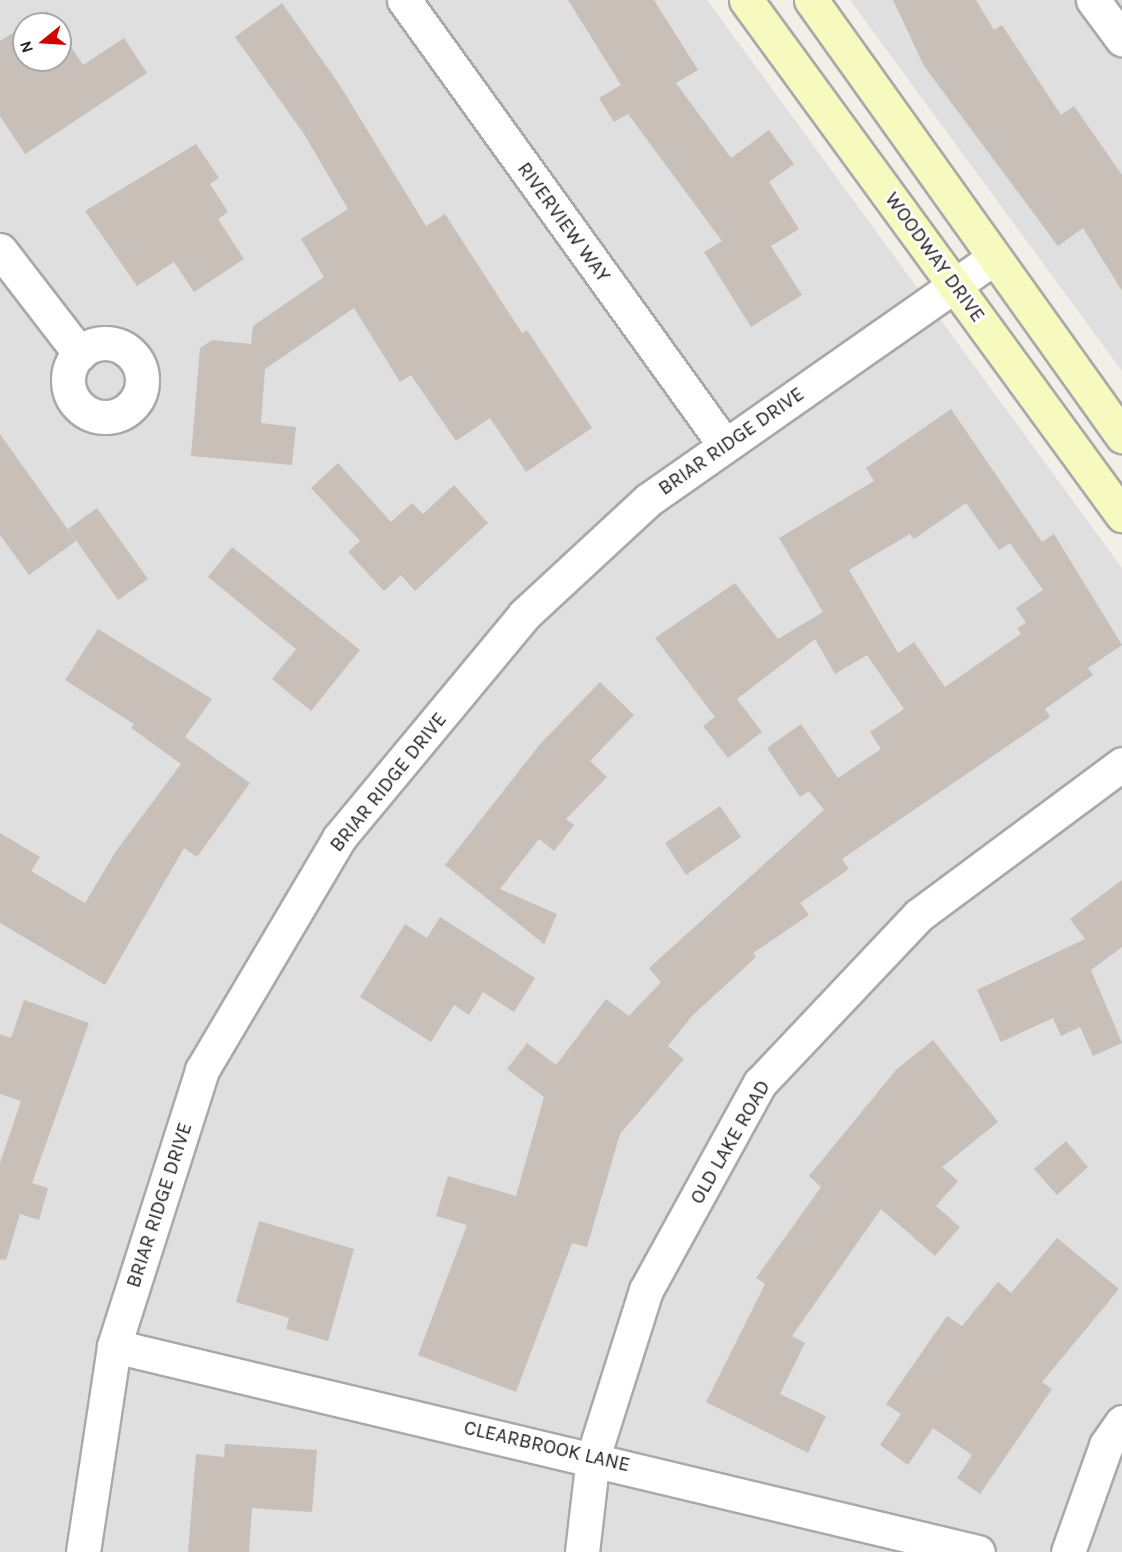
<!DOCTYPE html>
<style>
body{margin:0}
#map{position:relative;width:1122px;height:1552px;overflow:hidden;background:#f2efe9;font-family:Karla,sans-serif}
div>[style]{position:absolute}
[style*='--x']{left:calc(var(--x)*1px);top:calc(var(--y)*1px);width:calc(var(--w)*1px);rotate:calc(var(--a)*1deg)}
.residential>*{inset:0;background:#e0dfdf}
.building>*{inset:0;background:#c7bfb8}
.roads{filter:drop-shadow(2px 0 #a9a9a9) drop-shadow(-2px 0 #a9a9a9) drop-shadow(0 2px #a9a9a9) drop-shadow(0 -2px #a9a9a9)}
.street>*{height:33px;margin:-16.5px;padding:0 16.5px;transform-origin:16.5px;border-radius:16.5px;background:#fff}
.street>.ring{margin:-16.5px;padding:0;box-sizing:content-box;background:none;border:33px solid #fff;border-radius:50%}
.secondary>*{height:33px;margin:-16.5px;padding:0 16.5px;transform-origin:16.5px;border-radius:16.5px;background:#f7fabf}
span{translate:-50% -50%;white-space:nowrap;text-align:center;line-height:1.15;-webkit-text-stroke:5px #fff;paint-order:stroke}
.street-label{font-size:20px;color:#222}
.north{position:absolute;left:12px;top:12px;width:60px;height:60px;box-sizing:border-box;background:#fff;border:2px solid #a7a7a7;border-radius:50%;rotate:252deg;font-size:16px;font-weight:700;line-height:24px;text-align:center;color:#222}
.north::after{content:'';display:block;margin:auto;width:21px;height:27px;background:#d40000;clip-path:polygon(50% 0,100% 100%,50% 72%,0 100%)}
</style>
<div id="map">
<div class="residential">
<div style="clip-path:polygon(evenodd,0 0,707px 0,1122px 568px,1122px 1552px,0 1552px,0 0,24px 24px,60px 24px,60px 60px,24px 60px,24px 24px)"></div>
<div style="clip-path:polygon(850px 0,1122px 0,1122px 371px)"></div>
</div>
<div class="building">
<div style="clip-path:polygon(568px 0,654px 0,698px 70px,676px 83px,731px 158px,769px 130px,794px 164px,769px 182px,799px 229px,771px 246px,802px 295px,751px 327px,704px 252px,722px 241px,628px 114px,614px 122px,599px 98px,621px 85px)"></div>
<div style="clip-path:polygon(893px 0,976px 0,994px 30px,1002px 25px,1061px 115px,1074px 106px,1122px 175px,1122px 291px,1083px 228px,1058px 246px,924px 66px)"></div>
<div style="clip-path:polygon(282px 3px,339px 84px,426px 226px,445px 214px,522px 333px,527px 330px,592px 428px,526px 472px,490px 418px,456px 441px,411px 375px,400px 382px,354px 308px,265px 369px,261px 423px,296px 427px,292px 465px,191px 456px,200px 348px,212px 340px,251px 344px,253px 326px,324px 277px,301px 239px,348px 209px,304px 134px,235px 37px)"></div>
<div style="clip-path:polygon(47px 11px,56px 24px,27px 24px)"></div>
<div style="clip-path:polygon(24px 26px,24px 60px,60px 60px,60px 30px,83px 65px,124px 38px,147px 73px,25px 154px,0 116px,0 41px)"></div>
<div style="clip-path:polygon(196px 144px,219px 178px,210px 184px,228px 212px,218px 219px,244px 259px,194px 292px,174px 262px,137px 286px,85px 211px)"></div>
<div style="clip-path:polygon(evenodd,951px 409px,1042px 542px,1054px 534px,1122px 645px,1088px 668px,1093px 675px,1045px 709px,1050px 717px,842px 859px,849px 869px,800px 903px,809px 915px,753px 953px,756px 957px,692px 1016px,668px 1046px,684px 1059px,620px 1134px,587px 1247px,572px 1243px,516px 1392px,418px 1355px,467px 1225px,436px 1216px,448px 1176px,516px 1196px,544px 1097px,507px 1069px,527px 1043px,556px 1065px,606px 999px,629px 1016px,661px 982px,649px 968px,824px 810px,809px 791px,800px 797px,767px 748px,801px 724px,838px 778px,881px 749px,870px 732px,904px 709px,867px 655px,835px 674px,815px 639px,737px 699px,762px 732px,728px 758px,703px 726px,715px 717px,655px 638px,735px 583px,778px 639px,823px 612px,779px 538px,874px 481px,866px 468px,951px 409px,966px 503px,999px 550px,1010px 543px,1043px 590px,1016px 608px,1026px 623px,1017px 628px,1021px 634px,945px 687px,914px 642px,898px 653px,849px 570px,910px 534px,914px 539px,966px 503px)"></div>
<div style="clip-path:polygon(0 434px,76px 541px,29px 575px,0 535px)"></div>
<div style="clip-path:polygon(338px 463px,391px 522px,412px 503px,423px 514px,454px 485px,488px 523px,415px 591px,401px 575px,384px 591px,348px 552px,360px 541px,311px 488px)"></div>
<div style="clip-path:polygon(97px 508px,148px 579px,118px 600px,68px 529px)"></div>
<div style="clip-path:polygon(232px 547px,360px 650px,311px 711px,272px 679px,296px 649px,208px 577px)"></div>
<div style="clip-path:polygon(98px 629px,212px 699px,185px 737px,250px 783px,197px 857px,184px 848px,105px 985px,0 923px,0 833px,40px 857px,31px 871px,85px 903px,116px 851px,181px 764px,131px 728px,134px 724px,65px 680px)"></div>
<div style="clip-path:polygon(600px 682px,634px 715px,590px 761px,607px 777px,566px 819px,574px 825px,554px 851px,539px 839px,500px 889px,557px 914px,544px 944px,445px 865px,541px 743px)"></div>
<div style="clip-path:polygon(720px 806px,741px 837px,686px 875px,665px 843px)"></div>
<div style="clip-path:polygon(1122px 880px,1122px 947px,1091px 970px,1122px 1043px,1093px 1056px,1080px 1027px,1061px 1036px,1053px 1018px,1001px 1042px,977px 990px,1085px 939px,1070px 919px)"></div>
<div style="clip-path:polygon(440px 917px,535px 978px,514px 1012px,483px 992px,469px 1015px,454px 1005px,431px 1042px,360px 997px,405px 924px,427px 938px)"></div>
<div style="clip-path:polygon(24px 1000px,89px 1023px,32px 1183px,48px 1188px,39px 1220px,20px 1214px,6px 1260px,0 1259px,0 1163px,21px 1101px,0 1094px,0 1034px,11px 1038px)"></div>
<div style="clip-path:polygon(933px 1040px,998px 1122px,942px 1167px,958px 1181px,936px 1206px,960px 1227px,935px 1256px,881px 1209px,792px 1336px,805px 1343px,780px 1394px,826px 1416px,808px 1453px,706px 1402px,765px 1284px,756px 1278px,821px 1187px,809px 1176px,896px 1070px)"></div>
<div style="clip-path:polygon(1066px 1141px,1088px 1167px,1057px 1195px,1034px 1169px)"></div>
<div style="clip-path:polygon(259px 1221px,354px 1249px,328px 1341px,286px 1329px,289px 1318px,236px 1302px)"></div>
<div style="clip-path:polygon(1057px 1238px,1119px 1289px,1042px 1382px,1052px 1389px,980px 1494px,957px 1478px,972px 1455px,933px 1428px,908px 1465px,880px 1445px,901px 1414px,886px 1404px,947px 1316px,962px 1326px,998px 1282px,1011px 1293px)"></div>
<div style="clip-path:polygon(225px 1444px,317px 1450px,312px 1512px,252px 1508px,249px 1552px,188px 1552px,196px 1454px,224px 1457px)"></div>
</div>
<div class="roads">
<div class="street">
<div style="--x:404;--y:0;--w:547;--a:54.22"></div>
<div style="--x:1093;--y:0;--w:49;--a:53.4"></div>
<div style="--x:0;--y:250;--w:131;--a:52.4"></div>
<div class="ring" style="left:68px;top:343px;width:41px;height:41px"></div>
<div style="--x:114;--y:1346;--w:888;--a:13.41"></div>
<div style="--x:83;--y:1552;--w:208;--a:-81.4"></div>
<div style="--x:114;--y:1346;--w:290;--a:-72.3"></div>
<div style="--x:202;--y:1070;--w:269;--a:-59.4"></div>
<div style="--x:339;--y:838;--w:290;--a:-50.3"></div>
<div style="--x:524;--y:615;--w:169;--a:-42.8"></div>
<div style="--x:648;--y:500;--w:421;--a:-35"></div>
<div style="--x:582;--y:1552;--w:96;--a:-83.4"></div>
<div style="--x:593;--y:1457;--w:175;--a:-72.4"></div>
<div style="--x:646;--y:1290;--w:236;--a:-61.2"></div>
<div style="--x:760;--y:1083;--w:231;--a:-46.6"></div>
<div style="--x:919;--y:915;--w:253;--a:-36.6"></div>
<div style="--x:1068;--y:1552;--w:114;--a:-70.4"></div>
<div style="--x:1106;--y:1445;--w:28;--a:-55"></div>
</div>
<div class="secondary">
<div style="--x:746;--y:0;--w:638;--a:53.87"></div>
<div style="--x:811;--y:0;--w:536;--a:54.5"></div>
</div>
</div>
<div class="street-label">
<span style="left:564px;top:222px;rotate:54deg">RIVERVIEW WAY</span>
<span style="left:935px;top:257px;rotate:54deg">WOODWAY DRIVE</span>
<span style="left:731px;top:441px;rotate:-35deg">BRIAR RIDGE DRIVE</span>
<span style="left:388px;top:782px;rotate:-51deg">BRIAR RIDGE DRIVE</span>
<span style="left:730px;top:1142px;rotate:-60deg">OLD LAKE ROAD</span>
<span style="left:159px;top:1205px;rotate:-72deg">BRIAR RIDGE DRIVE</span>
<span style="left:547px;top:1446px;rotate:13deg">CLEARBROOK LANE</span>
</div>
<div class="north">N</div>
</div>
